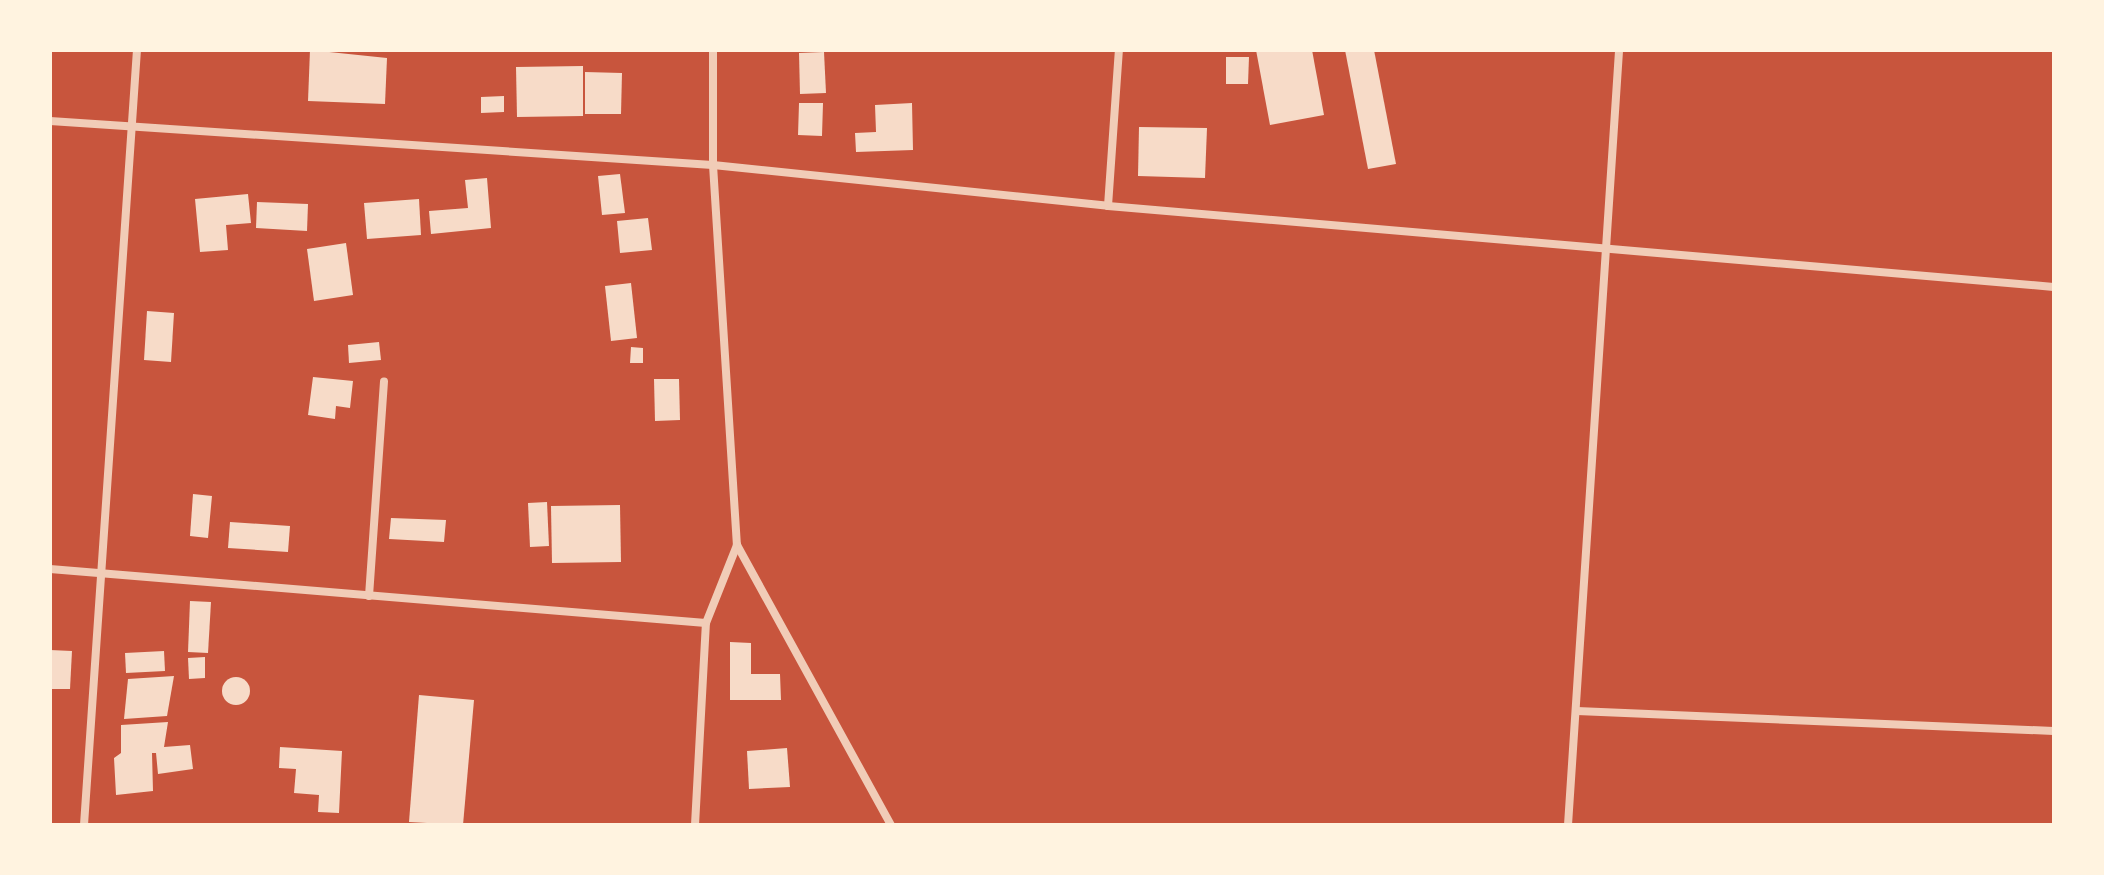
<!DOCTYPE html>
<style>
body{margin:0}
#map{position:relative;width:2104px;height:875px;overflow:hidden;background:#c8553d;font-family:"DejaVu Sans",sans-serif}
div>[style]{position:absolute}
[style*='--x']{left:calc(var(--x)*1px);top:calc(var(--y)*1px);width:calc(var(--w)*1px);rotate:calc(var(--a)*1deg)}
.building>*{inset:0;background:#f7dbc8}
.round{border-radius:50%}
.minor>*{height:8px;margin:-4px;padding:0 4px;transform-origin:4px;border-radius:4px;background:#f1ccb7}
span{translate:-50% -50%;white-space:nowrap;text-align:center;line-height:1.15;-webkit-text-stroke:6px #fff3e0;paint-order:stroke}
.frame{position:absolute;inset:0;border:52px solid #fff3e0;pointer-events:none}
</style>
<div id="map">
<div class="building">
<div style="clip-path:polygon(310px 50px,387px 58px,385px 104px,308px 101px)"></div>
<div style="clip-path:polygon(1256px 50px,1312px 50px,1324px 115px,1270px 125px)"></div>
<div style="clip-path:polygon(1345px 50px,1374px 50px,1396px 164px,1368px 169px)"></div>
<div style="clip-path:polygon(824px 52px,826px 93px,800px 94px,799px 53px)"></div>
<div style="clip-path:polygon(1226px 57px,1249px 57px,1248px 84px,1226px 84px)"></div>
<div style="clip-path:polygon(583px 66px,583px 116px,517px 117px,516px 67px)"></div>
<div style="clip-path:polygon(585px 72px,622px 73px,621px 114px,585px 114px)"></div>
<div style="clip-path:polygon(504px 96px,504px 112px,481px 113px,481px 97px)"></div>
<div style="clip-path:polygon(799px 103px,823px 103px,822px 136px,798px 135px)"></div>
<div style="clip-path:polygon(912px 103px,913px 150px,856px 152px,855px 133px,876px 132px,875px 105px)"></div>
<div style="clip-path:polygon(1139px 127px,1207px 128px,1205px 178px,1138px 176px)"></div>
<div style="clip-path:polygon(620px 174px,625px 213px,602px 215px,598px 176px)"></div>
<div style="clip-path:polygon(487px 178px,491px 228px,431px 234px,429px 211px,468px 208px,465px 180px)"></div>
<div style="clip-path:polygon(248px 194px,251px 223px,226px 225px,228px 250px,200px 252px,195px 199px)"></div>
<div style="clip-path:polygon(419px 199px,421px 235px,367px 239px,364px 203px)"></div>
<div style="clip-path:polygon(257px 202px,308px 204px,307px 231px,256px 228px)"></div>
<div style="clip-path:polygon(648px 218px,652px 250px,620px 253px,617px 221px)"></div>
<div style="clip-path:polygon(346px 243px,353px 295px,314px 301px,307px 249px)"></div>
<div style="clip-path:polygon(631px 283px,637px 338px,611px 341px,605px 286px)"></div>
<div style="clip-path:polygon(147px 311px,174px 313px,171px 362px,144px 360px)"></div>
<div style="clip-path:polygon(379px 342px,381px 360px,349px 363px,348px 345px)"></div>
<div style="clip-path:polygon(631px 347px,643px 348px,643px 363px,630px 363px)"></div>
<div style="clip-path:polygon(313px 377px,353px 381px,350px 408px,336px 406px,335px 419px,308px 415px)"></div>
<div style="clip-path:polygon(654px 379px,679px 379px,680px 420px,655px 421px)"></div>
<div style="clip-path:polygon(193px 494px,212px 496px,208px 538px,190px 536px)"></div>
<div style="clip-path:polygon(547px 502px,549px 546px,530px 547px,528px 503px)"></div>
<div style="clip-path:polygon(620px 505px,621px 562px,552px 563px,551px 506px)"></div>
<div style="clip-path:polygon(391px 518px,446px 520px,444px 542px,389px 539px)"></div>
<div style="clip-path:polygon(230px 522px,290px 526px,288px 552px,228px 548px)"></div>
<div style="clip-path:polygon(190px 601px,211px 602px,208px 653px,188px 652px)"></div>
<div style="clip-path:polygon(730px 642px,751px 643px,751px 674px,780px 674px,781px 700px,730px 700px)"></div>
<div style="clip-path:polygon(50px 650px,72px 651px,70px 689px,50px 689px)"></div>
<div style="clip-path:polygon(164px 651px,165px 671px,126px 673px,125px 653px)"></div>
<div style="clip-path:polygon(205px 657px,205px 678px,189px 679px,188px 658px)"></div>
<div style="clip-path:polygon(174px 676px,167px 716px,124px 719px,128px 679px)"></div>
<div class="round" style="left:222px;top:677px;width:28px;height:28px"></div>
<div style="clip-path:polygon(419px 695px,474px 700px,463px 825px,409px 822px)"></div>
<div style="clip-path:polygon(168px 722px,164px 747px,190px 745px,193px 769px,158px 774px,156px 753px,152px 753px,153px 791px,116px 795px,114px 758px,121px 753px,121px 725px)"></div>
<div style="clip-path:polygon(280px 747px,342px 751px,339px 813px,318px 812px,319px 795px,294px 793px,296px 769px,279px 768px)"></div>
<div style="clip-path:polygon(787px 748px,790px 787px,749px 789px,747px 751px)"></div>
</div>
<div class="minor">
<div style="--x:713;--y:50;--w:115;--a:90"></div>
<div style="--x:713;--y:165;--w:381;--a:86.4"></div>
<div style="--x:737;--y:545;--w:320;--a:61.2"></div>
<div style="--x:50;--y:121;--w:664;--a:3.8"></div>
<div style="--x:713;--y:165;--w:397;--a:5.9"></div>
<div style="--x:1108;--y:206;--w:949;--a:4.89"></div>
<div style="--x:1108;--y:206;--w:156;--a:-86"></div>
<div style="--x:50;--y:569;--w:658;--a:4.71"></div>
<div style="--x:369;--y:596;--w:215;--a:-86"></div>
<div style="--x:1577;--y:711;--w:477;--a:2.4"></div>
<div style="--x:84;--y:825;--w:777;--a:-86.09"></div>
<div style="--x:695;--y:825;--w:202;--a:-86.9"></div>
<div style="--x:706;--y:623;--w:84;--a:-68.3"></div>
<div style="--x:1568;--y:825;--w:777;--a:-86.23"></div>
</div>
<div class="frame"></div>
</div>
